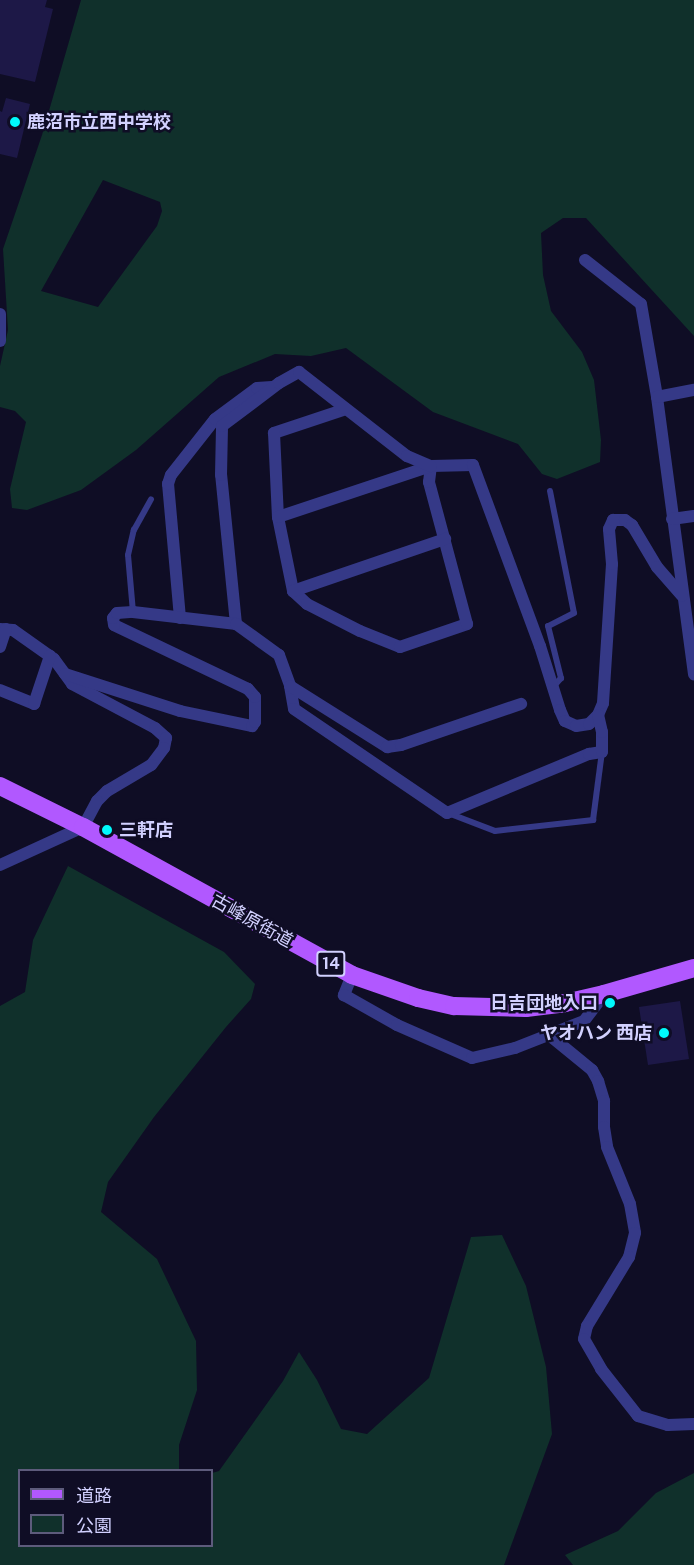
<!DOCTYPE html>
<meta charset="utf-8">
<style>
body{margin:0}
#map{position:relative;width:694px;height:1565px;overflow:hidden;background:#0f0d25;font-family:"Public Sans","Noto Sans JP",sans-serif}
div>[style]{position:absolute}
[style*='--x']{left:calc(var(--x)*1px);top:calc(var(--y)*1px);width:calc(var(--w)*1px);rotate:calc(var(--a)*1deg)}
.green>*{inset:0;background:#10302b}
.building>*{inset:0;background:#1d1847}
.lane>*{height:6px;margin:-3px;padding:0 3px;transform-origin:3px;border-radius:3px;background:#353987}
.street>*{height:12px;margin:-6px;padding:0 6px;transform-origin:6px;border-radius:6px;background:#353987}
.primary>*{height:18px;margin:-9px;padding:0 9px;transform-origin:9px;border-radius:9px;background:#b158ff}
.dots>*{width:16px;height:16px;translate:-50% -50%;box-sizing:border-box;border:3px solid #0f0d25;border-radius:50%}
span{translate:-50% -50%;white-space:nowrap;text-align:center;line-height:1.15;-webkit-text-stroke:5px #0f0d25;paint-order:stroke}
.shield-label span{padding:2px 4px;background:#0f0d25;border:2px solid;border-radius:4px;-webkit-text-stroke-width:0}
.shield-label{font-size:16px;color:#d2d1ff;font-weight:700}
.poi-label{font-size:18px;color:#d2d1ff;font-weight:700}
.left{translate:0 -50%;text-align:left}
.right{translate:-100% -50%;text-align:right}
.street-label{font-size:18px;color:#d2d1ff}
.legend{position:absolute;left:18px;top:1469px;width:195px;height:78px;box-sizing:border-box;background:#0f0d25;border:2px solid #5d5b7c;margin:0;padding:8px 10px;list-style:none;font-size:18px;color:#d2d1ff}
.legend li{display:flex;align-items:center;gap:12px;height:30px}
.legend b{width:30px;border:2px solid #5d5b7c}
</style>
<div id="map">
<div class="green">
<div style="clip-path:polygon(evenodd,81px 0,694px 0,694px 336px,586px 218px,563px 218px,541px 233px,543px 275px,551px 311px,582px 352px,594px 380px,601px 440px,600px 462px,557px 479px,542px 474px,518px 444px,433px 412px,346px 348px,311px 356px,275px 354px,219px 377px,136px 450px,81px 490px,27px 510px,12px 508px,10px 489px,26px 422px,15px 411px,0 407px,0 366px,8px 330px,3px 249px,42px 135px,81px 0,103px 180px,160px 202px,162px 211px,157px 226px,98px 307px,41px 291px,103px 180px)"></div>
<div style="clip-path:polygon(68px 866px,224px 952px,255px 984px,251px 999px,226px 1027px,154px 1117px,108px 1182px,101px 1212px,157px 1259px,196px 1341px,197px 1390px,179px 1445px,179px 1470px,20px 1470px,20px 1546px,212px 1546px,212px 1473px,219px 1471px,283px 1381px,299px 1352px,317px 1380px,341px 1429px,367px 1434px,429px 1378px,471px 1237px,502px 1235px,526px 1286px,546px 1367px,552px 1434px,504px 1565px,0 1565px,0 1006px,25px 992px,33px 940px)"></div>
<div style="clip-path:polygon(694px 1473px,694px 1565px,573px 1565px,565px 1555px,618px 1531px,656px 1493px)"></div>
</div>
<div class="building">
<div style="clip-path:polygon(0 0,47px 0,45px 7px,53px 9px,35px 82px,0 74px)"></div>
<div style="clip-path:polygon(6px 98px,30px 104px,17px 158px,0 154px,0 111px,2px 112px)"></div>
<div style="clip-path:polygon(680px 1001px,689px 1059px,648px 1065px,639px 1007px)"></div>
</div>
<div class="lane">
<div style="--x:550;--y:491;--w:124;--a:78.9"></div>
<div style="--x:574;--y:613;--w:29;--a:153"></div>
<div style="--x:548;--y:626;--w:54;--a:76"></div>
<div style="--x:561;--y:678;--w:11;--a:131"></div>
<div style="--x:133;--y:612;--w:57;--a:-95"></div>
<div style="--x:128;--y:555;--w:26;--a:-77"></div>
<div style="--x:134;--y:530;--w:35;--a:-61"></div>
<div style="--x:448;--y:813;--w:50;--a:21"></div>
<div style="--x:495;--y:831;--w:99;--a:-6.4"></div>
<div style="--x:593;--y:820;--w:69;--a:-82.5"></div>
</div>
<div class="street">
<div style="--x:585;--y:260;--w:71;--a:38.2"></div>
<div style="--x:641;--y:304;--w:94;--a:80.2"></div>
<div style="--x:657;--y:397;--w:280;--a:82.4"></div>
<div style="--x:0;--y:314;--w:27;--a:90"></div>
<div style="--x:657;--y:397;--w:38;--a:-11"></div>
<div style="--x:346;--y:409;--w:76;--a:161.6"></div>
<div style="--x:274;--y:433;--w:84;--a:87.3"></div>
<div style="--x:278;--y:517;--w:76;--a:78.5"></div>
<div style="--x:293;--y:591;--w:19;--a:43"></div>
<div style="--x:307;--y:604;--w:59;--a:27"></div>
<div style="--x:360;--y:631;--w:43;--a:21.8"></div>
<div style="--x:400;--y:647;--w:71;--a:-18.9"></div>
<div style="--x:467;--y:624;--w:147;--a:-105"></div>
<div style="--x:429;--y:482;--w:16;--a:-83"></div>
<div style="--x:278;--y:517;--w:161;--a:-18.4"></div>
<div style="--x:431;--y:466;--w:42;--a:-1.4"></div>
<div style="--x:473;--y:465;--w:193;--a:69.7"></div>
<div style="--x:540;--y:646;--w:67;--a:72.6"></div>
<div style="--x:560;--y:710;--w:12;--a:66"></div>
<div style="--x:565;--y:721;--w:12;--a:24"></div>
<div style="--x:576;--y:726;--w:13;--a:-9"></div>
<div style="--x:589;--y:724;--w:13;--a:-45"></div>
<div style="--x:598;--y:715;--w:13;--a:-67"></div>
<div style="--x:603;--y:703;--w:139;--a:-86.3"></div>
<div style="--x:612;--y:564;--w:35;--a:-95"></div>
<div style="--x:609;--y:529;--w:10;--a:-66"></div>
<div style="--x:613;--y:520;--w:12;--a:0"></div>
<div style="--x:625;--y:520;--w:9;--a:36"></div>
<div style="--x:632;--y:525;--w:49;--a:59.2"></div>
<div style="--x:657;--y:567;--w:38;--a:49"></div>
<div style="--x:672;--y:519;--w:22;--a:-8"></div>
<div style="--x:293;--y:591;--w:161;--a:-18.9"></div>
<div style="--x:180;--y:618;--w:135;--a:-95.1"></div>
<div style="--x:168;--y:484;--w:9;--a:-72"></div>
<div style="--x:171;--y:475;--w:71;--a:-51.8"></div>
<div style="--x:215;--y:419;--w:52;--a:-36.4"></div>
<div style="--x:257;--y:388;--w:15;--a:-4"></div>
<div style="--x:236;--y:624;--w:150;--a:-95.7"></div>
<div style="--x:221;--y:475;--w:49;--a:-88.8"></div>
<div style="--x:222;--y:426;--w:71;--a:-37"></div>
<div style="--x:279;--y:383;--w:23;--a:-29"></div>
<div style="--x:299;--y:372;--w:137;--a:37.9"></div>
<div style="--x:407;--y:456;--w:26;--a:23"></div>
<div style="--x:0;--y:629;--w:13;--a:4"></div>
<div style="--x:13;--y:630;--w:50;--a:35.3"></div>
<div style="--x:54;--y:659;--w:31;--a:54"></div>
<div style="--x:72;--y:684;--w:94;--a:27.9"></div>
<div style="--x:155;--y:728;--w:15;--a:42"></div>
<div style="--x:166;--y:738;--w:10;--a:101"></div>
<div style="--x:164;--y:748;--w:21;--a:127"></div>
<div style="--x:151;--y:765;--w:51;--a:149.4"></div>
<div style="--x:107;--y:791;--w:14;--a:135"></div>
<div style="--x:97;--y:801;--w:30;--a:118"></div>
<div style="--x:83;--y:827;--w:91;--a:155.4"></div>
<div style="--x:0;--y:647;--w:19;--a:-72"></div>
<div style="--x:65;--y:674;--w:121;--a:17.8"></div>
<div style="--x:180;--y:711;--w:74;--a:11.8"></div>
<div style="--x:252;--y:726;--w:5;--a:-53"></div>
<div style="--x:255;--y:722;--w:25;--a:-90"></div>
<div style="--x:255;--y:697;--w:11;--a:-131"></div>
<div style="--x:248;--y:689;--w:148;--a:-154.5"></div>
<div style="--x:114;--y:625;--w:7;--a:-98"></div>
<div style="--x:113;--y:618;--w:6;--a:-51"></div>
<div style="--x:117;--y:613;--w:16;--a:-4"></div>
<div style="--x:133;--y:612;--w:104;--a:6.6"></div>
<div style="--x:236;--y:624;--w:53;--a:35.8"></div>
<div style="--x:279;--y:655;--w:33;--a:70"></div>
<div style="--x:290;--y:686;--w:23;--a:80"></div>
<div style="--x:294;--y:709;--w:185;--a:34.2"></div>
<div style="--x:447;--y:813;--w:154;--a:-22.6"></div>
<div style="--x:589;--y:754;--w:13;--a:-9"></div>
<div style="--x:602;--y:752;--w:20;--a:-90"></div>
<div style="--x:602;--y:732;--w:17;--a:-103"></div>
<div style="--x:290;--y:686;--w:115;--a:32.2"></div>
<div style="--x:387;--y:747;--w:14;--a:-8"></div>
<div style="--x:401;--y:745;--w:127;--a:-18.9"></div>
<div style="--x:0;--y:690;--w:37;--a:22"></div>
<div style="--x:34;--y:704;--w:51;--a:-71.6"></div>
<div style="--x:352;--y:975;--w:22;--a:112"></div>
<div style="--x:344;--y:995;--w:61;--a:29.5"></div>
<div style="--x:397;--y:1025;--w:82;--a:23.7"></div>
<div style="--x:472;--y:1058;--w:44;--a:-13.1"></div>
<div style="--x:515;--y:1048;--w:74;--a:-21.4"></div>
<div style="--x:584;--y:1021;--w:34;--a:-53"></div>
<div style="--x:548;--y:1034;--w:57;--a:39.3"></div>
<div style="--x:592;--y:1070;--w:13;--a:61"></div>
<div style="--x:598;--y:1081;--w:21;--a:73"></div>
<div style="--x:604;--y:1101;--w:26;--a:90"></div>
<div style="--x:604;--y:1127;--w:20;--a:81"></div>
<div style="--x:607;--y:1147;--w:61;--a:68"></div>
<div style="--x:630;--y:1204;--w:29;--a:80"></div>
<div style="--x:635;--y:1233;--w:25;--a:104"></div>
<div style="--x:629;--y:1257;--w:81;--a:121.3"></div>
<div style="--x:587;--y:1326;--w:13;--a:103"></div>
<div style="--x:584;--y:1339;--w:34;--a:60"></div>
<div style="--x:601;--y:1369;--w:60;--a:51.8"></div>
<div style="--x:638;--y:1416;--w:31;--a:17"></div>
<div style="--x:668;--y:1425;--w:26;--a:-2"></div>
</div>
<div class="primary">
<div style="--x:0;--y:786;--w:93;--a:26.3"></div>
<div style="--x:83;--y:827;--w:307;--a:28.8"></div>
<div style="--x:352;--y:975;--w:70;--a:19.2"></div>
<div style="--x:418;--y:998;--w:37;--a:13"></div>
<div style="--x:454;--y:1006;--w:72;--a:1.6"></div>
<div style="--x:526;--y:1008;--w:39;--a:-7"></div>
<div style="--x:565;--y:1003;--w:40;--a:-13"></div>
<div style="--x:604;--y:994;--w:94;--a:-16.1"></div>
</div>
<div class="dots">
<div style="left:15px;top:122px;background:#00fafc"></div>
<div style="left:107px;top:830px;background:#00fafc"></div>
<div style="left:610px;top:1003px;background:#00fafc"></div>
<div style="left:664px;top:1033px;background:#00fafc"></div>
</div>
<div class="shield-label">
<span style="left:331px;top:964px">14</span>
</div>
<div class="poi-label">
<span class="left" style="left:27px;top:122px">鹿沼市立西中学校</span>
<span class="left" style="left:119px;top:830px">三軒店</span>
<span class="right" style="left:598px;top:1003px">日吉団地入口</span>
<span class="right" style="left:652px;top:1033px">ヤオハン 西店</span>
</div>
<div class="street-label">
<span style="left:252px;top:921px;rotate:29deg">古峰原街道</span>
</div>
<ul class="legend">
<li><b style="height:8px;background:#b158ff"></b>道路</li>
<li><b style="height:16px;background:#10302b"></b>公園</li>
</ul>
</div>
